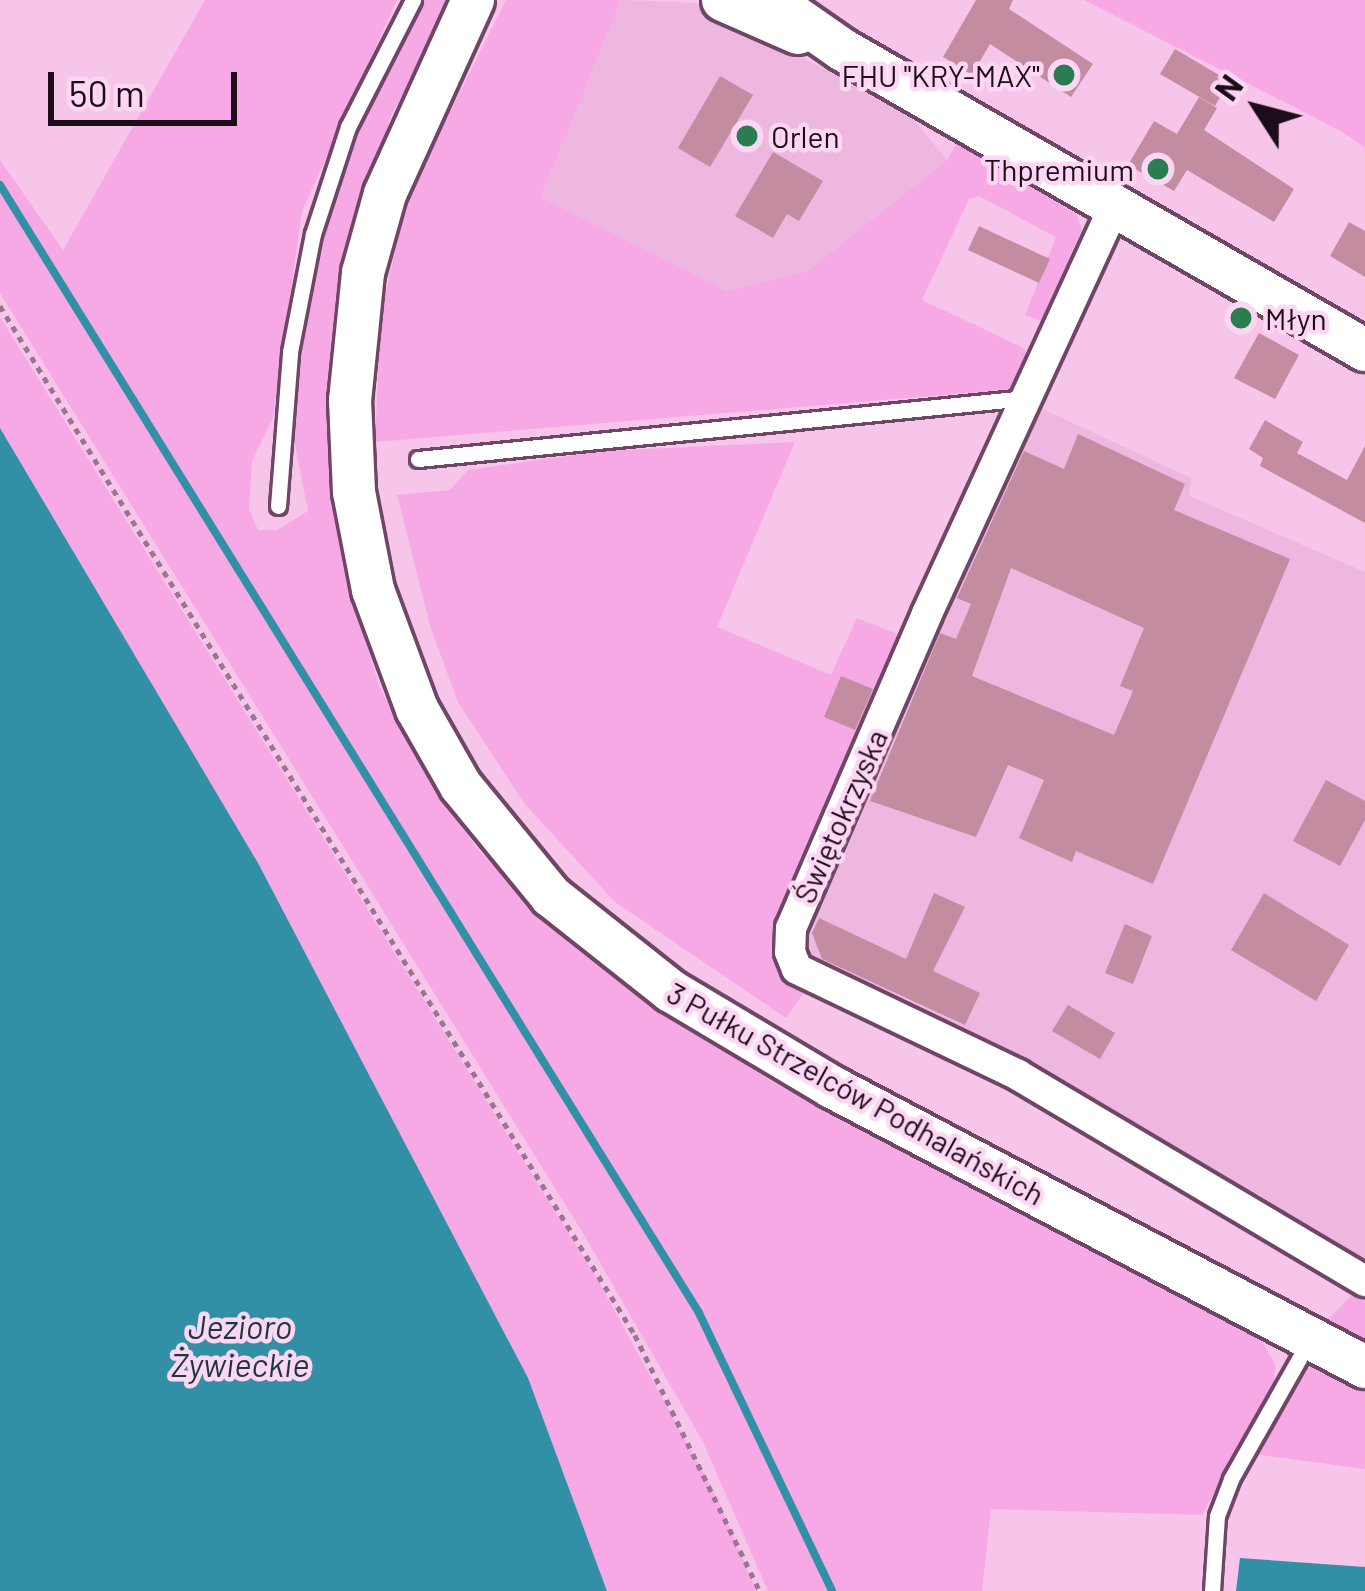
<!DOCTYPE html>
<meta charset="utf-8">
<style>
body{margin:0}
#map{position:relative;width:1365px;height:1591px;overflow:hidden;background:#f6c5e9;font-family:Barlow,sans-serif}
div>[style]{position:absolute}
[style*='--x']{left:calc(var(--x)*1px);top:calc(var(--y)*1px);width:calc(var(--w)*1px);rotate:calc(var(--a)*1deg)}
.built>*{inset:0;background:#edb7df}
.green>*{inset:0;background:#f6a9e4}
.water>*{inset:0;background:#3190a5}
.stream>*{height:8px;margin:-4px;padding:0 4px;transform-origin:4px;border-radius:4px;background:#3190a5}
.building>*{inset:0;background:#c38ca0}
.path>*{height:4.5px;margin-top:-2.25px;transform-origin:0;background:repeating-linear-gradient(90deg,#9a7690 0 6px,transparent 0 12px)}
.roads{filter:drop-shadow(3px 0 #6f4665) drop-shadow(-3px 0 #6f4665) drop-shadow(0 3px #6f4665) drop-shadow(0 -3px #6f4665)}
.lane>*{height:15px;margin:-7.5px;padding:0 7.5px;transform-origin:7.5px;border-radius:7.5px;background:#fff}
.street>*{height:30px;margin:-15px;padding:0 15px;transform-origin:15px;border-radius:15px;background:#fff}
.secondary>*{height:42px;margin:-21px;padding:0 21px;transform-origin:21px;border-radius:21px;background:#fff}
.dots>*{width:33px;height:33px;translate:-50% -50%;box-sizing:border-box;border:6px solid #fdd6f3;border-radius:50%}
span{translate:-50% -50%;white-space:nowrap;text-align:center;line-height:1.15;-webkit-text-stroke:9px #fdd6f3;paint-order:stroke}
.poi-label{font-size:30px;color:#1d0c19}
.right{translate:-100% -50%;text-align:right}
.left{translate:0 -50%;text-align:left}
.street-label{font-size:30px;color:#1d0c19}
.water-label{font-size:33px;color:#1c383f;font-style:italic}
.north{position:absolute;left:1197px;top:48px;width:120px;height:120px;-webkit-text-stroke:9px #fdd6f3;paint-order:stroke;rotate:306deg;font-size:33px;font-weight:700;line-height:48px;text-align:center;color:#1d0c19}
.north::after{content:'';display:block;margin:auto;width:42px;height:54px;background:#1d0c19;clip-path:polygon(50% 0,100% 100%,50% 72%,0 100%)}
.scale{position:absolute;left:48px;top:72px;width:189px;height:54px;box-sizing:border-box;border:6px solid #1d0c19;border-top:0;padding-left:15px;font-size:36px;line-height:42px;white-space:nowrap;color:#1d0c19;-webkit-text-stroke:9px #fdd6f3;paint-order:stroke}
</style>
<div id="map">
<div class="built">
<div style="clip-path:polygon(621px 0,696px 3px,907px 112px,947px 160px,806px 272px,727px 291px,541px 197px)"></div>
<div style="clip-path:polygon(1036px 406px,1191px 478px,1189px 496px,1365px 572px,1365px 1281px,816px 964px,806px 945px,804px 933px,937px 619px)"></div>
</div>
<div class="green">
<div style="clip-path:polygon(205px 0,397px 0,302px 211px,273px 418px,252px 461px,249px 509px,258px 530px,277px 530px,308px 511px,294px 440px,297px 381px,308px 286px,350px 140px,419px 0,457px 0,391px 115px,336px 295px,327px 403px,330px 493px,344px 571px,379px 686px,431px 784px,479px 851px,570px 943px,635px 994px,771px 1081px,1260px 1338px,1275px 1364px,1274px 1382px,1202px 1515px,991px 1509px,982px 1591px,768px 1591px,703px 1442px,586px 1238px,0 293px,0 160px,63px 250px)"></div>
<div style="clip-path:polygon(506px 0,621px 0,541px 197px,727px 291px,806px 272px,947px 160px,958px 142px,1076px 214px,1082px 229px,1067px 263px,1071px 272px,1044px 322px,1025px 315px,1056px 237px,979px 196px,969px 199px,922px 300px,1024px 348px,1029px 361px,1015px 389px,375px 442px,381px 313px,408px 196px)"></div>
<div style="clip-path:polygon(1084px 0,1365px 0,1365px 147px,1339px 130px)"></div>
<div style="clip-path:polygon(0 317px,600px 1284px,718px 1500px,756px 1591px,607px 1591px,528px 1378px,258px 863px,0 428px)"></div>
<div style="clip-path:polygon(795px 442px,717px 627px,831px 675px,857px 618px,902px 636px,780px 930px,774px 953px,809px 985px,786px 1018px,615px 902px,524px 803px,458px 702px,431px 629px,397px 495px,450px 490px,468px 470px,602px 451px)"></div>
<div style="clip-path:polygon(1365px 1281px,1365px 1469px,1246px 1453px,1311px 1338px)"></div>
</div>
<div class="water">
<div style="clip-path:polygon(0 428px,258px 863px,528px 1378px,607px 1591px,0 1591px)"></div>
<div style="clip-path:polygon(1240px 1558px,1365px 1567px,1365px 1591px,1236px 1591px)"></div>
</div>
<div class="stream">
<div style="--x:0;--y:185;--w:1327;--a:58.21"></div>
<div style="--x:699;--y:1313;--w:308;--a:64.4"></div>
</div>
<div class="building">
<div style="clip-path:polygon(976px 0,1013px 0,1009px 9px,1093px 64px,1071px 97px,990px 44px,972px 75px,943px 57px)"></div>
<div style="clip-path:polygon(1175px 49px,1229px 81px,1215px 106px,1160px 74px)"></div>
<div style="clip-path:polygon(720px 76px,753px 95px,710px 167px,678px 148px)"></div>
<div style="clip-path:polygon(1199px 97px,1217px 108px,1204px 130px,1294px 189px,1274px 222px,1187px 170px,1174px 191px,1128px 165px,1154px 121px,1177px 134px)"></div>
<div style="clip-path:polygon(773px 152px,823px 181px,799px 221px,787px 214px,773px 238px,735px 216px)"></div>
<div style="clip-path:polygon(1349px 222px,1365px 231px,1365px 277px,1330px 256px)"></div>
<div style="clip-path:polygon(979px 226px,1050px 259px,1039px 283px,968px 250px)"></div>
<div style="clip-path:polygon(1259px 333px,1299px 355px,1275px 399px,1234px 378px)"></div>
<div style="clip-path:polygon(1265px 420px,1303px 442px,1297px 453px,1347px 480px,1365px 446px,1365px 523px,1260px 466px,1263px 458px,1249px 449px)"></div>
<div style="clip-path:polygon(evenodd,1078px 434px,1185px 484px,1174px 510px,1290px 559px,1153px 884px,1076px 851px,1072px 862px,1019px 838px,1044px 780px,1008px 765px,976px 837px,870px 801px,940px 633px,956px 639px,971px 604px,957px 598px,1024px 451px,1064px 469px,1078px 434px,1011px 568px,1144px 628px,1120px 686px,1133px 691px,1114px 735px,972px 676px,1011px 568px)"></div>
<div style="clip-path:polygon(841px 676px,873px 689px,855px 730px,824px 717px)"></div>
<div style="clip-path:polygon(1326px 780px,1365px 801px,1365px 820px,1340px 866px,1293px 841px)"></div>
<div style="clip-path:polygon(934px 893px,965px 907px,933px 971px,980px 993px,965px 1025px,822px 959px,812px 933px,819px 918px,906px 959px)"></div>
<div style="clip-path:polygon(1264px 893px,1349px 945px,1316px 1001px,1231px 950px)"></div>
<div style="clip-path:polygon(1125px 924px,1152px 936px,1133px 984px,1105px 973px)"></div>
<div style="clip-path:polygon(1068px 1005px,1115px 1033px,1100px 1059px,1052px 1031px)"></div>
</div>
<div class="path">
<div style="--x:0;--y:306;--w:1209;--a:58.32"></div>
<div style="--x:635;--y:1335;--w:285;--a:64"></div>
</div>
<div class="roads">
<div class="lane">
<div style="--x:418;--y:459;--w:611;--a:-5.73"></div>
<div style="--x:278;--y:506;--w:154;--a:-85.5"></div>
<div style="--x:290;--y:352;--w:120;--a:-79"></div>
<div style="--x:313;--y:234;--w:113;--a:-71.9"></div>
<div style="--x:348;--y:127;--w:143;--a:-62.9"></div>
<div style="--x:1212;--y:1591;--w:75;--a:-86.2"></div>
<div style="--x:1217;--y:1516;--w:40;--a:-69"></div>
<div style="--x:1231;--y:1479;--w:159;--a:-60.5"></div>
</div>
<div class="street">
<div style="--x:1115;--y:205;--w:450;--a:114.7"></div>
<div style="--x:927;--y:614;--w:342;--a:113.4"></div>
<div style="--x:791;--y:928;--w:24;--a:92"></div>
<div style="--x:790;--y:952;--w:18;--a:68"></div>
<div style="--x:797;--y:969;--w:245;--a:25.6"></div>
<div style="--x:1018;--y:1075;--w:404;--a:30.7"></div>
</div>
<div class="secondary">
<div style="--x:473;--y:0;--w:213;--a:114.4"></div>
<div style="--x:385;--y:194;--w:82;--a:105.6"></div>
<div style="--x:363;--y:273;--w:128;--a:95.8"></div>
<div style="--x:350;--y:400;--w:92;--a:87.5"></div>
<div style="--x:354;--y:492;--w:100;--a:79"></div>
<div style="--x:373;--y:590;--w:127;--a:69.7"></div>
<div style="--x:417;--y:709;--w:89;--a:60.3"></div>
<div style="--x:461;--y:786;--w:142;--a:50.7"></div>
<div style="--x:551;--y:896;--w:153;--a:38.4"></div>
<div style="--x:671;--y:991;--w:187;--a:30.8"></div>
<div style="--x:832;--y:1087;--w:602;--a:27.71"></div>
<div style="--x:723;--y:0;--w:82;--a:23.7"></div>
<div style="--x:771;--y:0;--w:88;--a:34.8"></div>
<div style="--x:843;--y:50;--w:602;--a:29.89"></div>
</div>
</div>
<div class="dots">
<div style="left:1064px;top:75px;background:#297d4f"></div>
<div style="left:747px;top:136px;background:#297d4f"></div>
<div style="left:1158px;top:169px;background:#297d4f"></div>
<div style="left:1241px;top:318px;background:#297d4f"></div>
</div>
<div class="poi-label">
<span class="right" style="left:1040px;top:75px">FHU ''KRY-MAX''</span>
<span class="left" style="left:771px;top:136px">Orlen</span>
<span class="right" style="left:1134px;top:169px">Thpremium</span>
<span class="left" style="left:1265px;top:318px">Młyn</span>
</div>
<div class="street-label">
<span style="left:840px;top:816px;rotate:-66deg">Świętokrzyska</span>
<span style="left:856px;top:1093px;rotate:29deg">3 Pułku Strzelców Podhalańskich</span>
</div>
<div class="water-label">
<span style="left:240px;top:1346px">Jezioro<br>Żywieckie</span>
</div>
<div class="north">N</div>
<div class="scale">50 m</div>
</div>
